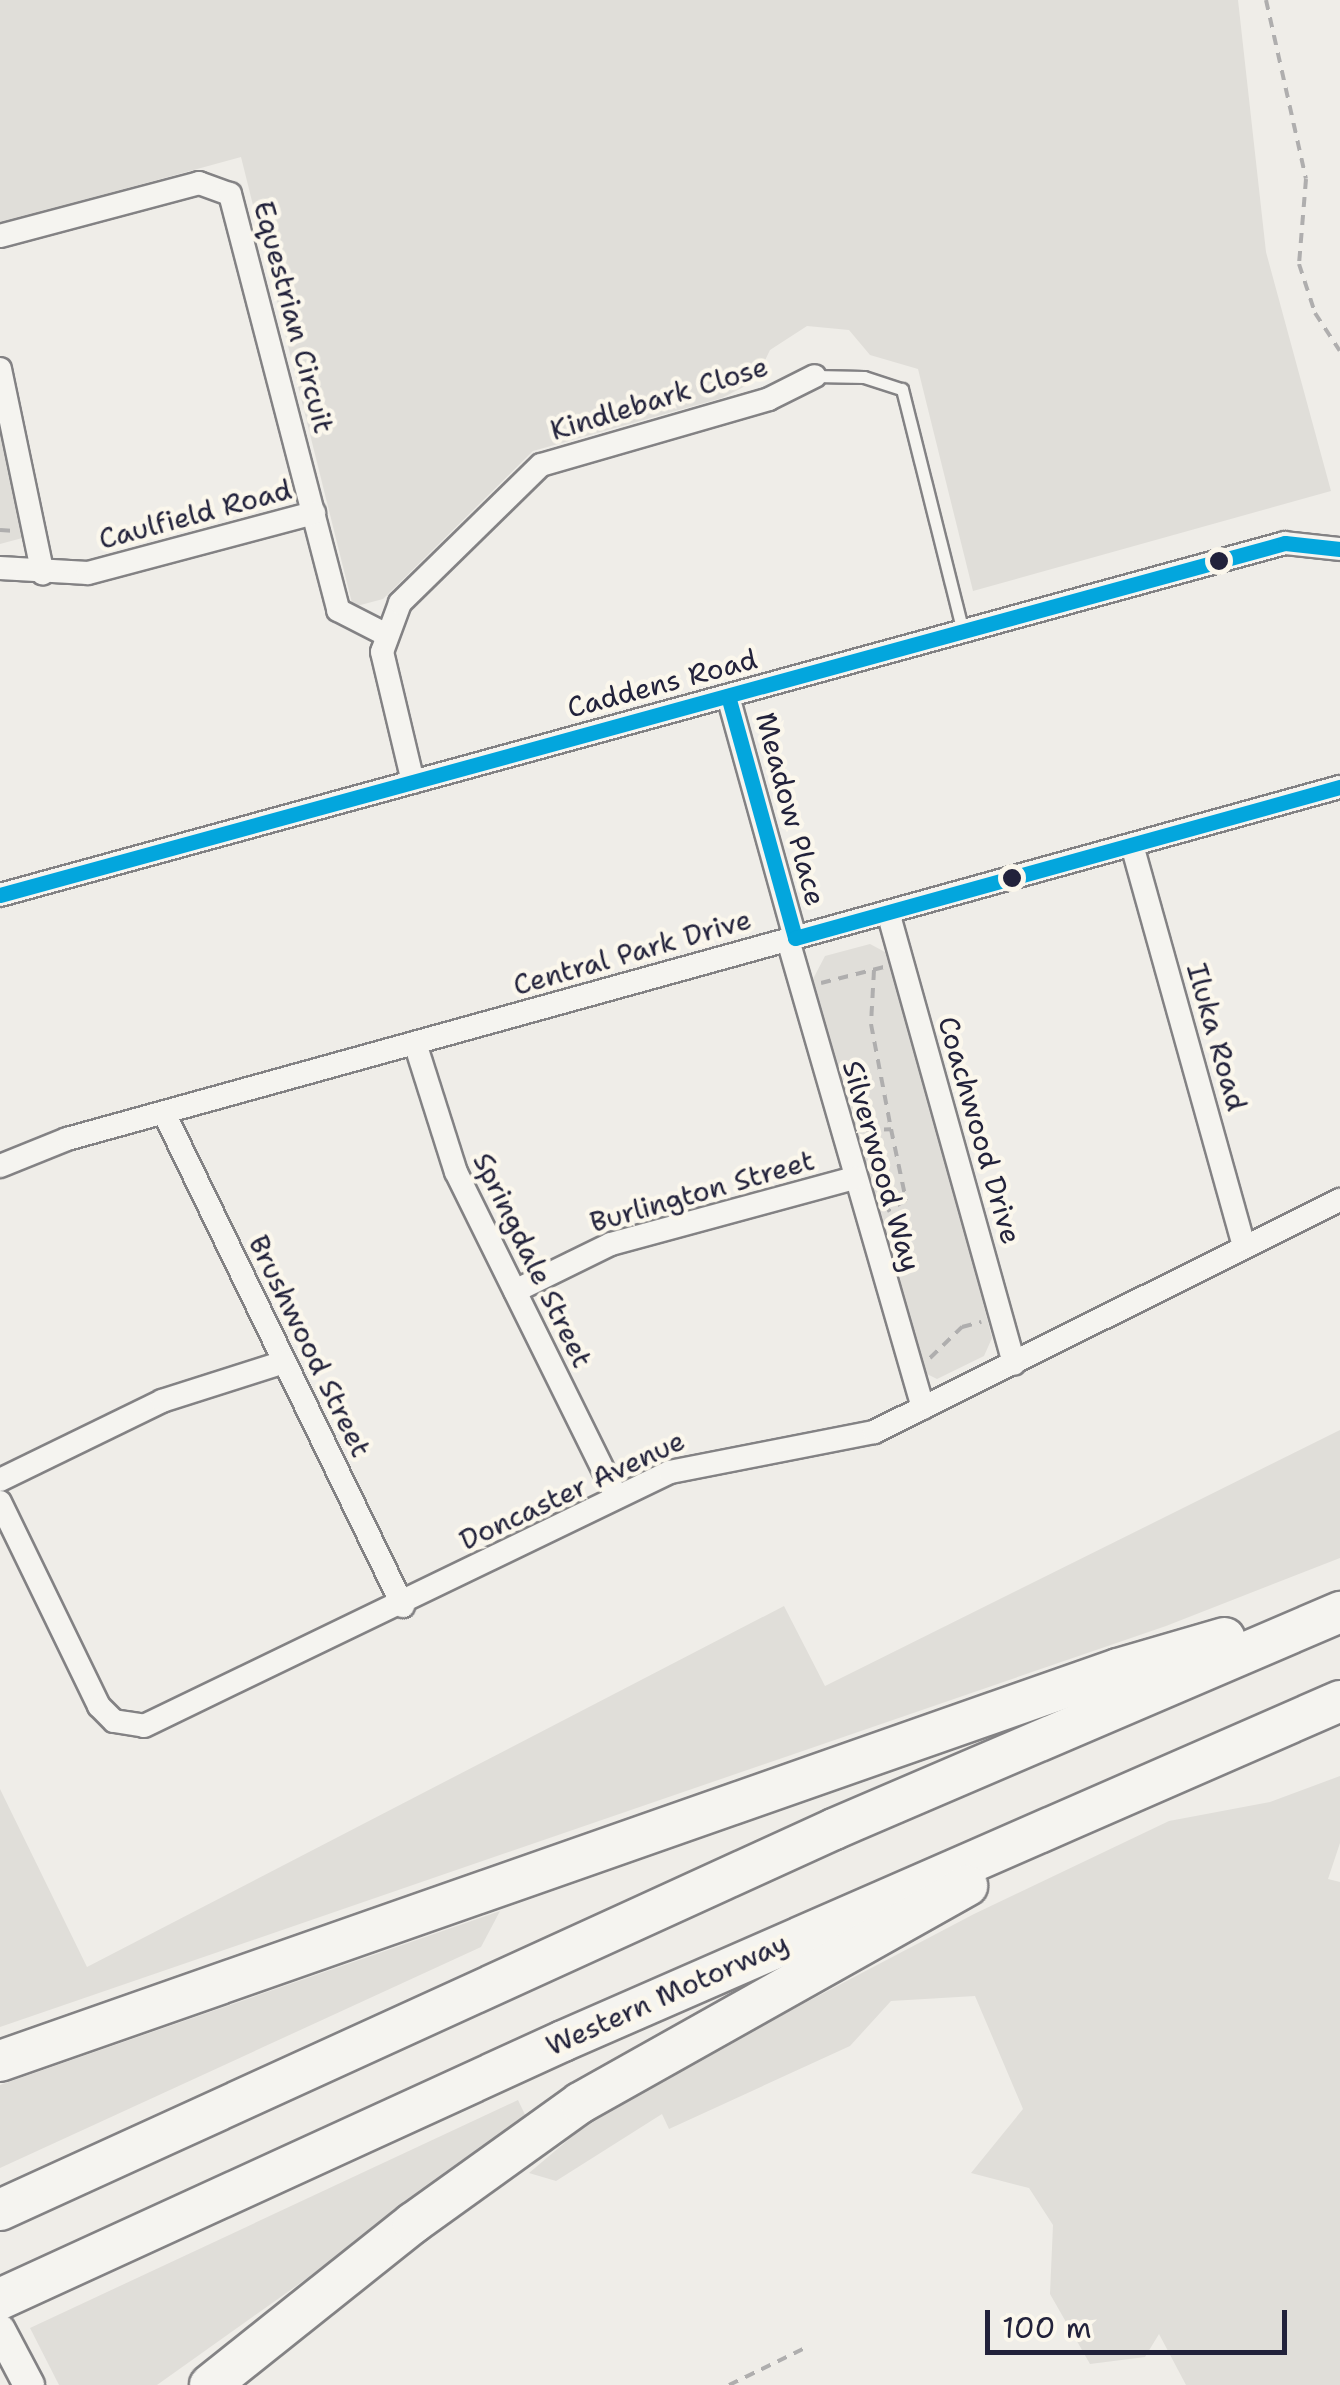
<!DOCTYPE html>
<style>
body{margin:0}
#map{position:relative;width:1340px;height:2385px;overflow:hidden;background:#efede8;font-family:"Shantell Sans",sans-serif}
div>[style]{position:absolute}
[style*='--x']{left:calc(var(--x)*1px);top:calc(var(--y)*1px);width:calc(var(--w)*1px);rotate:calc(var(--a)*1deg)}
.green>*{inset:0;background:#e0ded9}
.path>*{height:4px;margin-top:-2px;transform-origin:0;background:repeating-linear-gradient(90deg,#afaeae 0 10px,transparent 0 18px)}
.roads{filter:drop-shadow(2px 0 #838284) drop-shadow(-2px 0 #838284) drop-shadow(0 2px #838284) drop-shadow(0 -2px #838284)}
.lane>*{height:11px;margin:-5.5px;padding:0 5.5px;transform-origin:5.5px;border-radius:5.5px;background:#f5f4f0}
.street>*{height:22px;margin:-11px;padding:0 11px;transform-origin:11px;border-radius:11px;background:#f5f4f0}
.secondary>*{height:30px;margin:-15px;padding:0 15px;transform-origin:15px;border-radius:15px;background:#f5f4f0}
.highway>*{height:40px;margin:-20px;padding:0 20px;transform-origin:20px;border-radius:20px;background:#f5f4f0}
.bus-1>*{height:15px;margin:-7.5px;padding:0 7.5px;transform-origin:7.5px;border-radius:7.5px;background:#03a6dd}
.dots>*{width:28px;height:28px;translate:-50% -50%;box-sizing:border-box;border:5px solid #fbf7ec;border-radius:50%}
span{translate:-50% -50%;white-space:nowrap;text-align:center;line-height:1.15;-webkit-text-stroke:9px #fbf7ec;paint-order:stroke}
.street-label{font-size:28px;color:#22223b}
.scale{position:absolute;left:985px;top:2310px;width:302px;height:45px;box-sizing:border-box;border:5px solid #22223b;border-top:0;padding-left:12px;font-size:30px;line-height:35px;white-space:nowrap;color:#22223b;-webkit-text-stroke:8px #fbf7ec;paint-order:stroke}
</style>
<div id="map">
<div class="green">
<div style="clip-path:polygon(0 0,1238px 0,1266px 252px,1331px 491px,973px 591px,918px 369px,870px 355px,849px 330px,807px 326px,770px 350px,755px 381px,722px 398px,533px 451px,383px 599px,353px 607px,241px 157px,0 223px)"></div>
<div style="clip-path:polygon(0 431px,26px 537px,0 544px)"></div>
<div style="clip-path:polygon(870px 944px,885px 952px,928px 1088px,992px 1338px,984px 1356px,937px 1379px,923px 1372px,845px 1121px,851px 1112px,813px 979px,825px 956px)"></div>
<div style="clip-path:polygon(1340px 1430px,1340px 1558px,1166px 1626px,0 2027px,0 1789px,87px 1967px,784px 1606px,825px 1686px)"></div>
<div style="clip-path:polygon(1340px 1776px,1340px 1843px,1328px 1879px,1340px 1882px,1340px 2385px,1186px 2385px,1159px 2334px,1145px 2357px,1090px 2364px,1050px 2294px,1053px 2225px,1029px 2188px,971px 2173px,1023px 2109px,975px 1996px,891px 2001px,850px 2046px,669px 2129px,662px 2114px,556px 2181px,529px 2173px,607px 2107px,974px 1914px,1169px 1821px,1270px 1802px)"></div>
<div style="clip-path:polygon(500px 1911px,481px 1947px,0 2168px,0 2085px)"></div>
<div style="clip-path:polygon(518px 2100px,528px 2121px,157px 2385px,59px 2385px,30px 2328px)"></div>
</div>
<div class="path">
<div style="--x:1266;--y:0;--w:183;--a:77.4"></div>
<div style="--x:1306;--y:179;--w:85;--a:94.7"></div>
<div style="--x:1299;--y:264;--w:52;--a:71.9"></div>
<div style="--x:1315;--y:313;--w:45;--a:56.7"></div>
<div style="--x:0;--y:530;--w:15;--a:4"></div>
<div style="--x:874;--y:970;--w:54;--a:93.2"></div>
<div style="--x:871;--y:1024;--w:107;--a:79.2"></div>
<div style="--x:821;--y:983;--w:65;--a:-14.3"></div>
<div style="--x:866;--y:1130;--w:25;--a:-2"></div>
<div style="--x:891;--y:1129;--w:73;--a:78.1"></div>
<div style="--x:906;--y:1200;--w:22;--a:150"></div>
<div style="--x:930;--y:1358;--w:45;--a:-44.1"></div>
<div style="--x:962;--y:1327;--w:20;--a:-15"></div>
<div style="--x:729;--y:2385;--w:89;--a:-26"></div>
</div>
<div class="roads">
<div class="lane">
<div style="--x:815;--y:376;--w:49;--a:1.2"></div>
<div style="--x:864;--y:377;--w:40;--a:18"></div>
<div style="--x:902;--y:389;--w:250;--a:75.9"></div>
</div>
<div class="street">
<div style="--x:0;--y:236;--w:206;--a:-14.9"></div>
<div style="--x:199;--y:183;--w:33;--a:20"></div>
<div style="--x:230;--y:194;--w:430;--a:75.4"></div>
<div style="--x:338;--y:610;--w:51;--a:27.1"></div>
<div style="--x:0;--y:369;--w:209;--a:78.2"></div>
<div style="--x:0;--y:568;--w:88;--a:3.3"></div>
<div style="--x:88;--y:573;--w:234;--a:-14.9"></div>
<div style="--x:728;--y:696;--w:251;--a:74.5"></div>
<div style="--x:413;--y:782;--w:134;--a:-103.4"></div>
<div style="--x:382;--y:652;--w:52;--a:-69.8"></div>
<div style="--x:400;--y:603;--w:197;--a:-44.4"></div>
<div style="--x:541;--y:465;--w:237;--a:-16.1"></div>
<div style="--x:769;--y:399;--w:51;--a:-26.6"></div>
<div style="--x:1132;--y:845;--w:416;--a:74.4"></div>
<div style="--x:0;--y:895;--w:1332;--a:-15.32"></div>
<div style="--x:1285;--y:543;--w:55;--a:6.2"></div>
<div style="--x:888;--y:912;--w:469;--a:74.4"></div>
<div style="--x:788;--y:940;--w:487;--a:73.9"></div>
<div style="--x:415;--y:1043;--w:135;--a:72.4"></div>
<div style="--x:456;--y:1172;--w:361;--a:63.7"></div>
<div style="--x:164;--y:1113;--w:548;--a:64.14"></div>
<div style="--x:0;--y:1166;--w:72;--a:-21.9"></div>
<div style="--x:67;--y:1139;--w:1321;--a:-15.46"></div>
<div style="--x:515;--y:1291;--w:107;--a:-26.1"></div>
<div style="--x:611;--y:1244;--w:252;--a:-15.2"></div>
<div style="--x:0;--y:1480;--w:180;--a:-26"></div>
<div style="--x:162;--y:1401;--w:128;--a:-17.7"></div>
<div style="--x:0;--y:1502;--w:227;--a:64.1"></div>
<div style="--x:99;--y:1706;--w:21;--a:45"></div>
<div style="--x:114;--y:1721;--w:30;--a:9"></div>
<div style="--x:144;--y:1726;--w:584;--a:-25.78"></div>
<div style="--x:670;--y:1472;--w:208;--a:-11.1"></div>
<div style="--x:874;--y:1432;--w:521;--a:-26.47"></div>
</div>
<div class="secondary">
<div style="--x:0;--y:2330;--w:62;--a:62.2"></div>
</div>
<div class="highway">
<div style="--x:0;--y:2061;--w:1185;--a:-19.32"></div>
<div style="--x:1118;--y:1669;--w:111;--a:-16.2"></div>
<div style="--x:0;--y:2210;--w:917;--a:-24.55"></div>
<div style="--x:834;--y:1829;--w:551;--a:-23.21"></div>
<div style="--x:0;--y:2299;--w:619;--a:-24.62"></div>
<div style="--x:563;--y:2041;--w:848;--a:-23.63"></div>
<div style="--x:210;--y:2385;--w:260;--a:-38.6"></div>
<div style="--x:413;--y:2223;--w:206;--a:-35.7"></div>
<div style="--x:580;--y:2103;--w:444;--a:-29.3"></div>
</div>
</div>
<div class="bus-1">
<div style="--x:728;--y:696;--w:251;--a:74.5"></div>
<div style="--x:0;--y:895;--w:1332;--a:-15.32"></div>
<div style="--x:1285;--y:543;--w:55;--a:6.2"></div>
<div style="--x:795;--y:938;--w:566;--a:-15.49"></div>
</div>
<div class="dots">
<div style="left:1219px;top:561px;background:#22223b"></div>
<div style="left:1012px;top:878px;background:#22223b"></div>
</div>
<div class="street-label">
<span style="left:294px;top:317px;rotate:75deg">Equestrian Circuit</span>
<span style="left:659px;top:398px;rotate:-17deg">Kindlebark Close</span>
<span style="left:195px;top:514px;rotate:-15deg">Caulfield Road</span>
<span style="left:662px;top:683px;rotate:-15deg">Caddens Road</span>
<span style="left:791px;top:809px;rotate:75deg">Meadow Place</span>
<span style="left:632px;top:952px;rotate:-16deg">Central Park Drive</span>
<span style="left:1217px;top:1037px;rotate:74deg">Iluka Road</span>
<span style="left:980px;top:1130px;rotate:74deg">Coachwood Drive</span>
<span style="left:882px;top:1166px;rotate:74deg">Silverwood Way</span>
<span style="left:702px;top:1191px;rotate:-16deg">Burlington Street</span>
<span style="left:533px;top:1260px;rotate:64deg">Springdale Street</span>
<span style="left:310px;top:1346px;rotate:64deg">Brushwood Street</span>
<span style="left:572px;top:1490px;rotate:-25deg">Doncaster Avenue</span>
<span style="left:667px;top:1994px;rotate:-24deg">Western Motorway</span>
</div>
<div class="scale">100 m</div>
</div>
